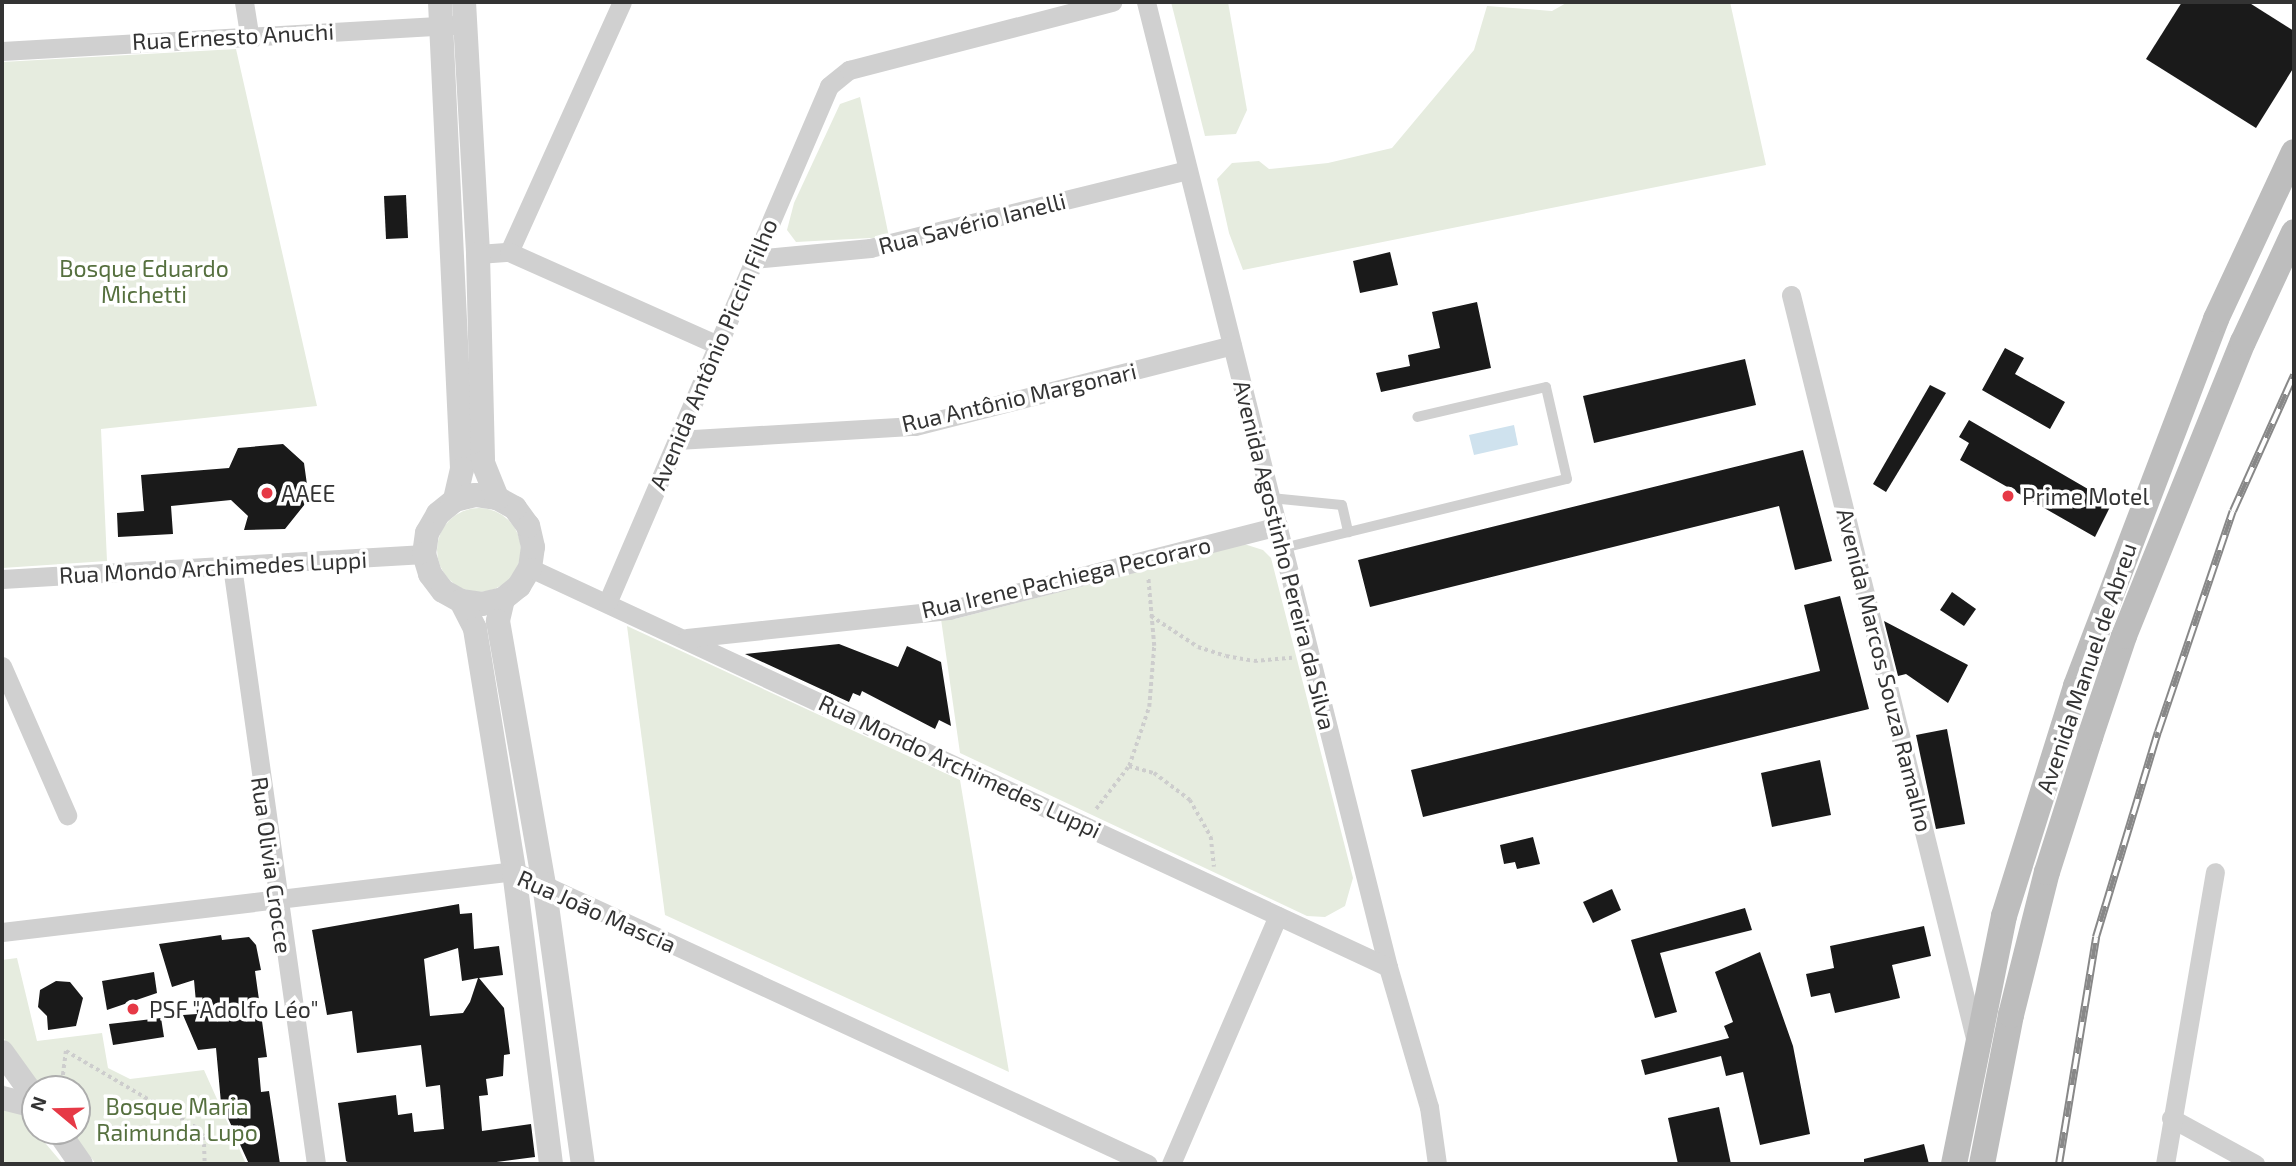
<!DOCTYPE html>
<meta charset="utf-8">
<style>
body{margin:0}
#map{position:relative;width:2296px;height:1166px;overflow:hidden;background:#fff;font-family:"Exo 2",sans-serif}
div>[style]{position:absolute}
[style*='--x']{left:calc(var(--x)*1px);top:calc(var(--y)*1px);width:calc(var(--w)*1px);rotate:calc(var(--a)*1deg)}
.green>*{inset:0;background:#e6ecdf}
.round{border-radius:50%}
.water>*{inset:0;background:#cfe2ee}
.building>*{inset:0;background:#1a1a1a}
.path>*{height:3.5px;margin-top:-1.75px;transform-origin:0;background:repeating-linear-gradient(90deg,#cdcdcd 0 3.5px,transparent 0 7px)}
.service>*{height:10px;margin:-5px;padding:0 5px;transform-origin:5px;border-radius:5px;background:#d0d0d0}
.minor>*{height:19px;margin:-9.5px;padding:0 9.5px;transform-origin:9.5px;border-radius:9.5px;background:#d0d0d0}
.tertiary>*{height:24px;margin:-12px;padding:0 12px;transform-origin:12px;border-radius:12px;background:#d0d0d0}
.secondary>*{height:26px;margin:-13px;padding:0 13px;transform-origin:13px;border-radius:13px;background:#bdbdbd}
.rail>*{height:8px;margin-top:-4px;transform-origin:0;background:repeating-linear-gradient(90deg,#fff 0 16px,#888 0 32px);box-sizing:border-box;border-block:2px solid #888}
.dots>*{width:19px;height:19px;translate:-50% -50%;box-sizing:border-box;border:4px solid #fff;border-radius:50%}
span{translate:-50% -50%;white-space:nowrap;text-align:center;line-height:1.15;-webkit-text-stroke:7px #fff;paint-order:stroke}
.street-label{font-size:23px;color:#333}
.park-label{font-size:23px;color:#56703f}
.poi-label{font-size:23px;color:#333}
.left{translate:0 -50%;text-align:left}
.frame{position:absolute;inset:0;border:4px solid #333;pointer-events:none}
.north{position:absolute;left:21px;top:1075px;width:70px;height:70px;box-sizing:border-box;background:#fff;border:2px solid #adadad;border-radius:50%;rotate:289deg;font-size:19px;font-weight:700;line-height:28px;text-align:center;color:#333}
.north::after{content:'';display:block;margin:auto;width:24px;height:32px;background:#e63946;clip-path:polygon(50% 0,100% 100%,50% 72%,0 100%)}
</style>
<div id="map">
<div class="green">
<div style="clip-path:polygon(1171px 2px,1228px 2px,1247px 110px,1236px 134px,1205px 136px)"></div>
<div style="clip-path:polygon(1568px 2px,1730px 2px,1766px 165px,1243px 270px,1229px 233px,1217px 179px,1232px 163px,1259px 161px,1269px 169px,1328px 163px,1392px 148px,1474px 50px,1487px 6px,1552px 11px)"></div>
<div style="clip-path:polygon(236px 49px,317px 406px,101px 429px,107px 561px,2px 568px,2px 62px)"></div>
<div style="clip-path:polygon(860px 97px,889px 237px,796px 242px,787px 230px,794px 203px,840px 104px)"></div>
<div class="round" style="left:437px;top:508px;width:84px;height:84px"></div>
<div style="clip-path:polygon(1244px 544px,1263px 550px,1271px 558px,1353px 878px,1345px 906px,1325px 917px,1307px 916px,960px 753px,941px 619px,955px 619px)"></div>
<div style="clip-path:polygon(627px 626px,960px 780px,1009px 1072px,665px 915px)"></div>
<div style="clip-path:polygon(17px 958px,37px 1041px,102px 1033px,108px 1068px,130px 1079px,204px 1070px,246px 1164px,96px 1164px,70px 1131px,77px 1131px,77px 1089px,40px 1089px,2px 1036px,2px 960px)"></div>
<div style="clip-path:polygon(2px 1082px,35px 1131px,63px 1164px,2px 1164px)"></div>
</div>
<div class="water">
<div style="clip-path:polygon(1514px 425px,1518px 445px,1474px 455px,1469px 435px)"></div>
</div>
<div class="building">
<div style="clip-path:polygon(2182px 2px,2248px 2px,2294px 31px,2294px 67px,2256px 128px,2146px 59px)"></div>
<div style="clip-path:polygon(406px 195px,408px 238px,386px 239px,384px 196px)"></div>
<div style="clip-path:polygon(1390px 252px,1398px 285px,1360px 293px,1353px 261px)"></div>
<div style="clip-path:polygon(1477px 302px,1491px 368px,1381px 392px,1376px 373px,1410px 366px,1408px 355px,1440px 348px,1432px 312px)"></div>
<div style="clip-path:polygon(2005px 348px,2024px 358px,2015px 374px,2065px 402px,2050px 429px,1982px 390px)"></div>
<div style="clip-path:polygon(1745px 359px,1756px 405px,1594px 443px,1583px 396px)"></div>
<div style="clip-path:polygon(1930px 385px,1946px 393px,1886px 492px,1873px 484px)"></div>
<div style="clip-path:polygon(1969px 420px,2112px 503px,2095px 537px,1960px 460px,1969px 443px,1959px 437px)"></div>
<div style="clip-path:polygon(283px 444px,304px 463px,309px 499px,285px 529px,244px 530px,248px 516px,231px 500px,171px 506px,173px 534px,118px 537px,117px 513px,144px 511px,141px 475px,229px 468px,238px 448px)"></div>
<div style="clip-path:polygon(1803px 450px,1832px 561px,1795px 570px,1779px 506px,1370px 607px,1358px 560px)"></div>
<div style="clip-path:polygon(1952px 592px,1976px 609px,1964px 626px,1940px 610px)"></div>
<div style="clip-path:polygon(1840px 596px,1869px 709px,1423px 817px,1411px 770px,1820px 671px,1804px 605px)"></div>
<div style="clip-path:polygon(1884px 621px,1968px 665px,1948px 703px,1906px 674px,1898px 676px)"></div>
<div style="clip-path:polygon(839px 644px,898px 667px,907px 646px,941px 662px,951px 726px,939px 720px,935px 729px,862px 691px,860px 696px,853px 693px,849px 702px,745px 654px)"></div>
<div style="clip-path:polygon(1947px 729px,1965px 824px,1936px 829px,1916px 735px)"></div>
<div style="clip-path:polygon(1820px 760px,1831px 815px,1772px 827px,1761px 773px)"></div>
<div style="clip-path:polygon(1533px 837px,1540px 864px,1517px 869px,1515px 862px,1504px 864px,1500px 845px)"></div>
<div style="clip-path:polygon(1612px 889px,1621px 910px,1593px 923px,1583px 902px)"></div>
<div style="clip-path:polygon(evenodd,459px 904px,460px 914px,472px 913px,474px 949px,499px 946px,503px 975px,479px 978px,504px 1008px,510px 1054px,504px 1055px,503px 1076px,486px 1079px,488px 1095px,479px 1096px,482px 1131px,531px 1124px,535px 1157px,481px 1164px,351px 1164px,346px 1161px,338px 1103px,396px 1095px,398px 1115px,412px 1113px,414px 1132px,444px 1129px,440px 1085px,426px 1087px,421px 1045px,357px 1053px,352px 1011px,327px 1015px,312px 930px,459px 904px,458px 948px,462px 981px,478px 978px,470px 1002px,463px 1013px,430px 1016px,424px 959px,458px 948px)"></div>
<div style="clip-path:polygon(1745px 908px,1752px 930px,1660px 953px,1677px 1012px,1655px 1018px,1631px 940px)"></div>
<div style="clip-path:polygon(1924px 926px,1931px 956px,1892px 965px,1900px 998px,1835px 1013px,1830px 993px,1811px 997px,1806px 974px,1834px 968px,1830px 946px)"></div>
<div style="clip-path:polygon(221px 935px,222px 940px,249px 937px,256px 945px,261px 970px,255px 971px,267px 1057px,258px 1058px,261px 1092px,269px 1091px,280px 1164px,249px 1164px,221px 1103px,216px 1048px,198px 1050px,183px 1015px,197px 1014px,194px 980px,172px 987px,159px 944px)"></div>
<div style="clip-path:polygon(1760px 952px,1793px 1046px,1810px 1134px,1760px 1145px,1743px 1072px,1726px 1076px,1721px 1056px,1645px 1075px,1641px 1060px,1729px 1038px,1724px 1026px,1733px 1022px,1715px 972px)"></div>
<div style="clip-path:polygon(154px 972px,157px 993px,107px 1010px,102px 981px)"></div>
<div style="clip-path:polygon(56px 981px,70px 982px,83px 998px,76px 1026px,48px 1030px,47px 1016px,38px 1007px,40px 990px)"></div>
<div style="clip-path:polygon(161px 1018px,164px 1037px,113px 1045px,109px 1024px)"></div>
<div style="clip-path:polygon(1719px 1107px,1731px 1164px,1678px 1164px,1668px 1118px)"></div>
<div style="clip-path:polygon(1924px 1144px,1929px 1164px,1864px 1164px,1864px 1159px)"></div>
</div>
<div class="path">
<div style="--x:1151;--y:616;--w:56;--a:33.4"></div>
<div style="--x:1198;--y:647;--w:29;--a:18"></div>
<div style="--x:1226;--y:656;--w:28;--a:10"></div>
<div style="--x:1254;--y:661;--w:38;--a:-5"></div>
<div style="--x:1129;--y:766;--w:26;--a:16"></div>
<div style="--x:1154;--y:773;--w:45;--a:36.9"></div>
<div style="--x:1190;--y:800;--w:43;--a:60.4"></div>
<div style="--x:1211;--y:837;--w:30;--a:84"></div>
<div style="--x:1096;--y:809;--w:54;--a:-52.5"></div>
<div style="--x:1129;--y:766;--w:62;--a:-71.3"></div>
<div style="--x:1149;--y:707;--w:61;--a:-85.3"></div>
<div style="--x:1154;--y:646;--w:69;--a:-95"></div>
<div style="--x:61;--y:1089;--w:38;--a:-83"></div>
<div style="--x:66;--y:1051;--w:152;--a:30.4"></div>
<div style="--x:197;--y:1128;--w:11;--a:52"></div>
<div style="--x:204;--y:1137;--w:27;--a:88"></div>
</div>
<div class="service">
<div style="--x:1271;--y:498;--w:71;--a:5.6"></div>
<div style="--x:1342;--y:505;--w:28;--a:77"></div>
<div style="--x:1283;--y:548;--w:292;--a:-13.7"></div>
<div style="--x:1567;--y:479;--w:94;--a:-102.9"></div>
<div style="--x:1546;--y:387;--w:132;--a:166.9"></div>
</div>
<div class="minor">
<div style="--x:244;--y:2;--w:32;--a:81"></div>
<div style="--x:1146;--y:2;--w:995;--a:75.92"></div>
<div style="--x:1388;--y:967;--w:146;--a:73.7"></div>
<div style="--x:1429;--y:1107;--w:58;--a:82"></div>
<div style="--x:2;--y:51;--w:454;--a:-3.3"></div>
<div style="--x:509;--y:252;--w:274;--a:-65.7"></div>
<div style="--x:478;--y:254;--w:31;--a:-4"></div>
<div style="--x:509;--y:252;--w:227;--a:24"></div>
<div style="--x:754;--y:259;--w:117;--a:-5.4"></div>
<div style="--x:870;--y:248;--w:327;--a:-13.8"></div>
<div style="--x:1791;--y:295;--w:770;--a:76.09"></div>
<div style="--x:677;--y:440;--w:238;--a:-3.4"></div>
<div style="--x:915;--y:426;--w:327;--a:-14.3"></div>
<div style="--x:232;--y:566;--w:604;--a:82"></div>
<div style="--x:530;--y:568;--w:946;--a:24.94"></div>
<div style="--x:2;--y:579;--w:423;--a:-3.4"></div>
<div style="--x:608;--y:601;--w:560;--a:-66.77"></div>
<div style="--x:829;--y:86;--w:26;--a:-39"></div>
<div style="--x:849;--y:70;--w:272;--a:-14.5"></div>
<div style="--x:687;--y:638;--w:263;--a:-6.1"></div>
<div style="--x:949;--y:610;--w:340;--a:-14.3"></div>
<div style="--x:2;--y:666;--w:163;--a:66.4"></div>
<div style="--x:2;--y:932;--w:516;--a:-6.79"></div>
<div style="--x:514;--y:871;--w:698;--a:24.8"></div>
<div style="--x:2171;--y:1118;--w:96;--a:28.7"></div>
<div style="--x:1171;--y:1164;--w:270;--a:-66.7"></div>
<div style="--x:2165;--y:1164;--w:296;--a:-80.3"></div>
</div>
<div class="tertiary">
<div style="--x:440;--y:2;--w:468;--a:87.3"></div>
<div style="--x:462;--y:469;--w:32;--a:103"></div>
<div style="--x:455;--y:500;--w:22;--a:141"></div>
<div style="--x:438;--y:514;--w:22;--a:120"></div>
<div style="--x:427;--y:533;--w:21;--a:98"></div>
<div style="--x:424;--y:554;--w:21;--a:73"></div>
<div style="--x:430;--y:574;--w:21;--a:53"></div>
<div style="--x:443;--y:591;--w:21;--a:29"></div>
<div style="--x:461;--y:601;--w:21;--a:8"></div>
<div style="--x:482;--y:604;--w:22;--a:-13"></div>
<div style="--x:503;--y:599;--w:21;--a:-39"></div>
<div style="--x:519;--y:586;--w:21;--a:-59"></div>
<div style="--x:530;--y:568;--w:21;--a:-82"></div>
<div style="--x:533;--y:547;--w:22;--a:-103"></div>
<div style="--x:528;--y:526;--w:22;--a:-126"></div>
<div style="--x:515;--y:508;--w:21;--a:-151"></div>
<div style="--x:497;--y:498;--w:22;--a:-172"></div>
<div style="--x:475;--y:495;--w:21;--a:166"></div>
<div style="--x:464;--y:2;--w:252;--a:86.8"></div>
<div style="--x:478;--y:254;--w:209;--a:88.6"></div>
<div style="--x:483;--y:463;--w:38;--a:68"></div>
<div style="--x:503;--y:599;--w:23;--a:103"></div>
<div style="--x:498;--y:621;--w:267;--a:80.1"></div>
<div style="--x:544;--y:884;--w:283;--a:82.1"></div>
<div style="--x:461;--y:601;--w:31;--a:63"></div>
<div style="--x:475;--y:629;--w:245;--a:80.8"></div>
<div style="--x:514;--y:871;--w:295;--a:82.8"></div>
<div style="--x:2;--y:1052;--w:57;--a:54.3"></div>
<div style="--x:2;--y:1098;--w:34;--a:14"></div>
<div style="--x:58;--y:1131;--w:40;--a:55.1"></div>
</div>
<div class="secondary">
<div style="--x:1954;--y:1164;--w:253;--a:-78.6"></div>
<div style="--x:2004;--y:916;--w:241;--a:-72.6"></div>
<div style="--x:2076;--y:686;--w:393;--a:-69.1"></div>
<div style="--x:2216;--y:319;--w:184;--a:-65"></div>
<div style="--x:1982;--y:1164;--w:152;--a:-79"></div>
<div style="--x:2011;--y:1015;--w:147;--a:-75.9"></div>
<div style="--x:2047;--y:872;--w:142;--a:-72.3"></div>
<div style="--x:2090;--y:737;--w:107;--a:-71.4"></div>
<div style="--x:2124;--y:636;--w:317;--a:-68"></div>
<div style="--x:2243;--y:342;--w:121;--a:-65.1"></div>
</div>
<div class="rail">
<div style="--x:2059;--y:1164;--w:230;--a:-80.7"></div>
<div style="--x:2096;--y:937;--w:214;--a:-73.2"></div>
<div style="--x:2158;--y:732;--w:233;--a:-71.3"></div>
<div style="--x:2233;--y:511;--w:149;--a:-65.8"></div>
</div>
<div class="dots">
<div style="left:267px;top:493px;background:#e63946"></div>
<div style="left:2008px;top:496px;background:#e63946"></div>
<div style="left:133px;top:1009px;background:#e63946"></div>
</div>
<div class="street-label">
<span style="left:233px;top:36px;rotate:-3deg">Rua Ernesto Anuchi</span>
<span style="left:972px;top:223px;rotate:-14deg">Rua Savério Ianelli</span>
<span style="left:713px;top:354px;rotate:-67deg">Avenida Antônio Piccin Filho</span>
<span style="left:1019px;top:397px;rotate:-13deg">Rua Antônio Margonari</span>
<span style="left:1285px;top:555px;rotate:76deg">Avenida Agostinho Pereira da Silva</span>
<span style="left:213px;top:567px;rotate:-3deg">Rua Mondo Archimedes Luppi</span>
<span style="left:1066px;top:577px;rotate:-13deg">Rua Irene Pachiega Pecoraro</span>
<span style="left:2086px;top:668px;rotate:-71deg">Avenida Manuel de Abreu</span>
<span style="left:1885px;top:670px;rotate:76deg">Avenida Marcos Souza Ramalho</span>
<span style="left:960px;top:766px;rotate:25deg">Rua Mondo Archimedes Luppi</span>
<span style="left:272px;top:865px;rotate:82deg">Rua Olivia Crocce</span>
<span style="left:597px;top:911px;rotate:24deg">Rua João Mascia</span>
</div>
<div class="park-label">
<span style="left:144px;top:281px">Bosque Eduardo<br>Michetti</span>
<span style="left:177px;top:1119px">Bosque Maria<br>Raimunda Lupo</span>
</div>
<div class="poi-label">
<span class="left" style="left:281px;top:493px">AAEE</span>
<span class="left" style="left:2022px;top:496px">Prime Motel</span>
<span class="left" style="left:149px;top:1009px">PSF "Adolfo Léo"</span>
</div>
<div class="frame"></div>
<div class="north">N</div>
</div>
